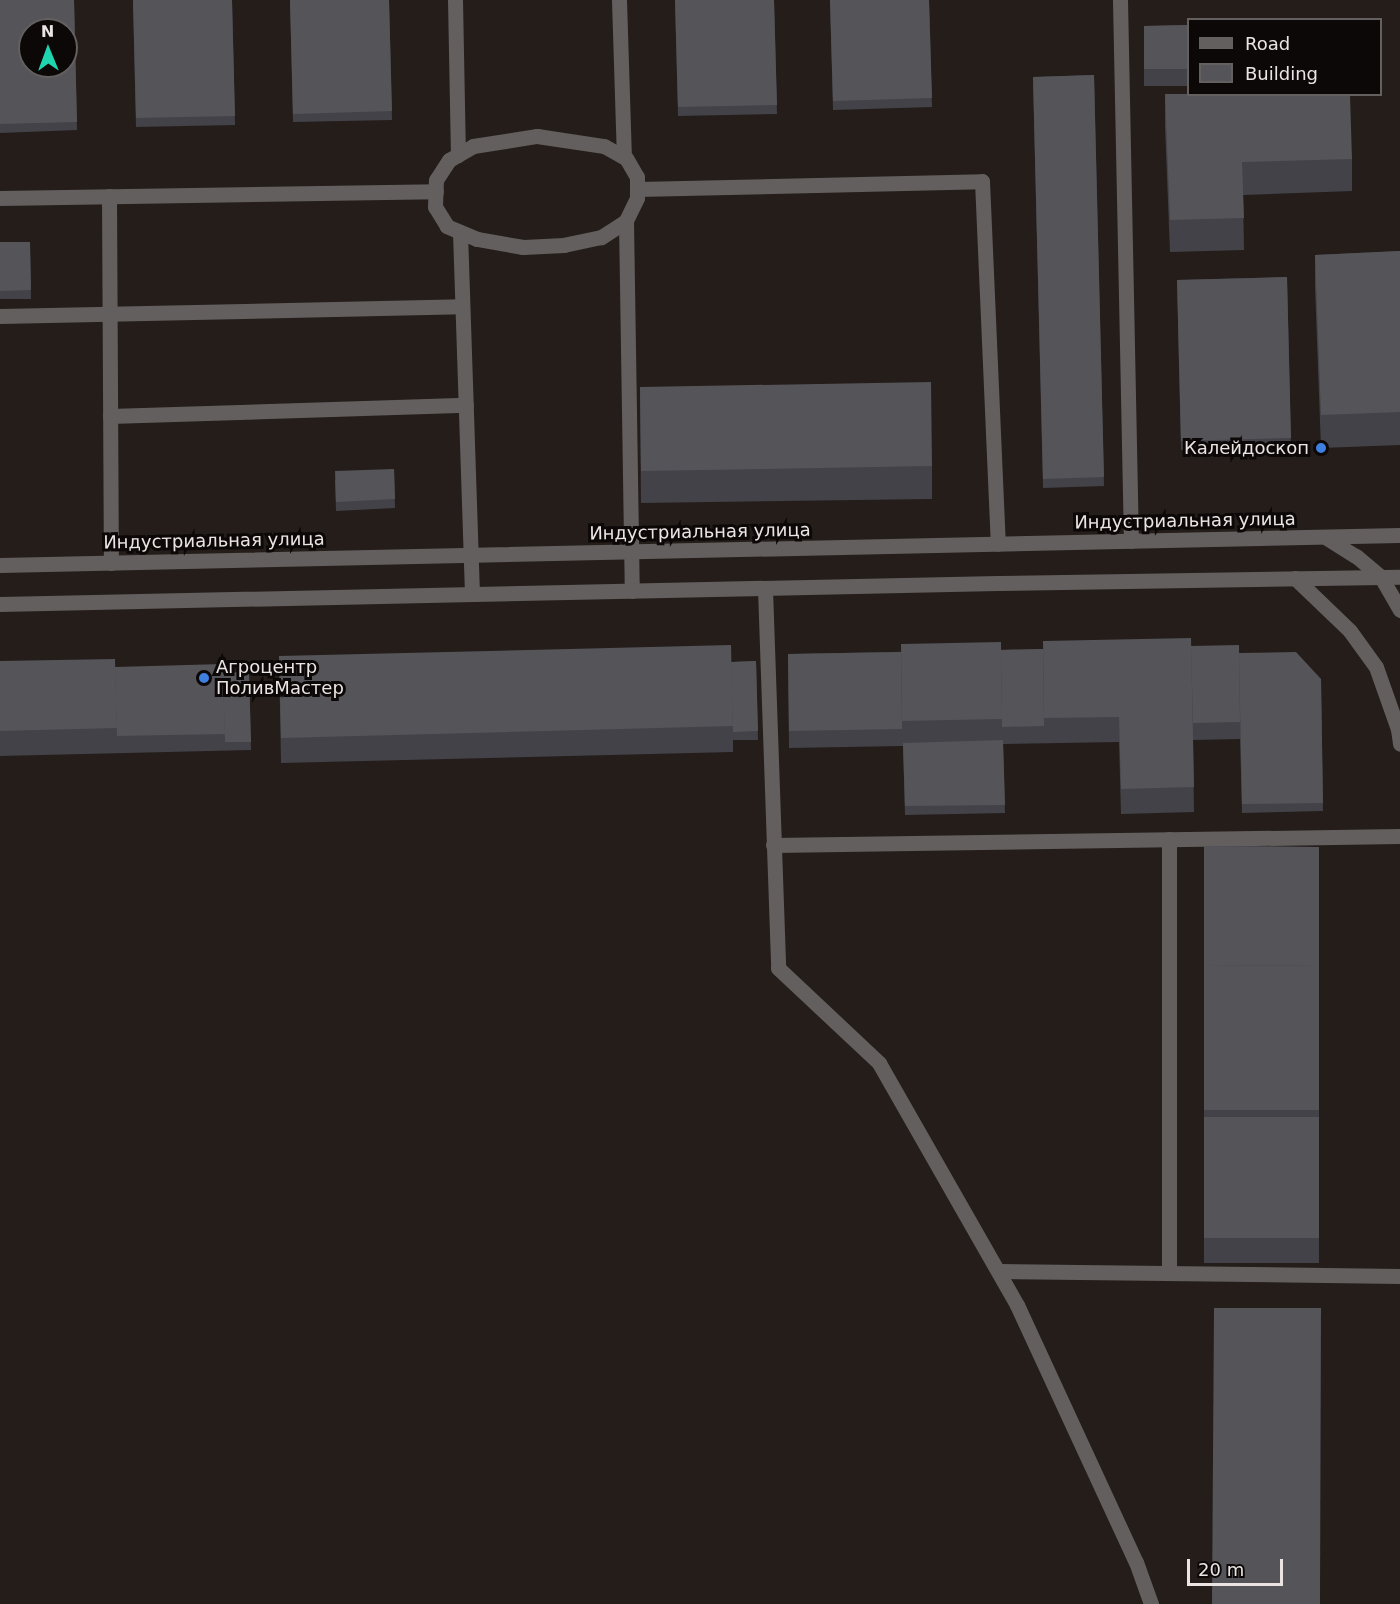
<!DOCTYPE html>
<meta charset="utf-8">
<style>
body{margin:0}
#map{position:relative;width:1400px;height:1604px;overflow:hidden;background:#241d1a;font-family:"DejaVu Sans",sans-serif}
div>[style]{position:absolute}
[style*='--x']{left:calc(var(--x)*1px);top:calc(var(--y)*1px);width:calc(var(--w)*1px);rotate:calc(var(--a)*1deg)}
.minor>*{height:15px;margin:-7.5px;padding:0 7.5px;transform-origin:7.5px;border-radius:7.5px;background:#635f5e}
.wall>*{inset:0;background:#434249}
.building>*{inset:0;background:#555459}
.dots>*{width:16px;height:16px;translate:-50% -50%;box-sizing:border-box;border:3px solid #0b0807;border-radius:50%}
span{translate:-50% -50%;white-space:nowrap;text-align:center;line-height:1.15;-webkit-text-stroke:6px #0b0807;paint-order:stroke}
.poi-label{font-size:18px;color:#eae5e3}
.right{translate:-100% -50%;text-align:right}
.left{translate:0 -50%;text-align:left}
.street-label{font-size:18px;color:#eae5e3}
.legend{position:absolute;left:1187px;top:18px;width:195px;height:78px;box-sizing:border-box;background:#0b0807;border:2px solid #64605f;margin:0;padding:8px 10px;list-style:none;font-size:18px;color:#eae5e3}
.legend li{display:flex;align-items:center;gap:12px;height:30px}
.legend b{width:30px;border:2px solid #64605f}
.north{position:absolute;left:18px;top:18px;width:60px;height:60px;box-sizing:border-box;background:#0b0807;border:2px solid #64605f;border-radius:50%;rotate:359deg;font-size:16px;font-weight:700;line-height:24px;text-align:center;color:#eae5e3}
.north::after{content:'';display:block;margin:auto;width:21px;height:27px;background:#1fd5b0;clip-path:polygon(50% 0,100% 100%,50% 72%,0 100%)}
.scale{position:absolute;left:1187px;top:1559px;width:96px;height:27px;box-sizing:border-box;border:3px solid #eae5e3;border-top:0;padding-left:8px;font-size:18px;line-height:21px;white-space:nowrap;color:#eae5e3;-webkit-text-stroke:4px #0b0807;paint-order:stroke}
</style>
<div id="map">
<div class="minor">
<div style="--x:455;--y:0;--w:155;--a:88.9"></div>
<div style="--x:619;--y:0;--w:157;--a:88.2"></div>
<div style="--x:1120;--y:0;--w:541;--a:88.84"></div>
<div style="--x:537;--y:136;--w:68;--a:8.5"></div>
<div style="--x:604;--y:146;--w:25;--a:29"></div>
<div style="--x:626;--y:158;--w:22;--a:60"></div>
<div style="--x:637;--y:177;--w:21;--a:90"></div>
<div style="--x:637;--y:198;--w:25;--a:116"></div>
<div style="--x:626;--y:221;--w:30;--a:147"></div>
<div style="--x:601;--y:237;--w:38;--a:168"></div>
<div style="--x:564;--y:245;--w:41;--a:177.2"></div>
<div style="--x:523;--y:247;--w:47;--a:-170.1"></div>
<div style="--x:477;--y:239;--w:33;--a:-157"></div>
<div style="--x:447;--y:226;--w:22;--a:-122"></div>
<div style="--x:435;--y:207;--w:27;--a:-88"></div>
<div style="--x:436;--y:180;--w:24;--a:-57"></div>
<div style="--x:449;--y:160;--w:28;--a:-30"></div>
<div style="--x:473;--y:146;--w:65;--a:-8.9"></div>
<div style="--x:637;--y:189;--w:345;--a:-1.3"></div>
<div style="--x:982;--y:181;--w:363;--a:87.5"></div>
<div style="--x:109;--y:196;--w:367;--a:89.7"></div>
<div style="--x:0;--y:198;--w:436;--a:-0.9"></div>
<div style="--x:626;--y:221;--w:370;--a:89.1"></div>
<div style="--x:460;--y:232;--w:362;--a:88.1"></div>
<div style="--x:0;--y:316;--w:462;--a:-1.2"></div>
<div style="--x:110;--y:416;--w:356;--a:-1.8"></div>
<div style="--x:1325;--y:537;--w:36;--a:32"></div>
<div style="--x:1356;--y:556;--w:33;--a:40"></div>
<div style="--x:1381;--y:577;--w:38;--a:60"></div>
<div style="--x:0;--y:565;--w:1400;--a:-1.23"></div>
<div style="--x:1295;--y:578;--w:76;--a:43.9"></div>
<div style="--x:1350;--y:631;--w:44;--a:54.2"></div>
<div style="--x:1376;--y:667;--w:66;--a:70.5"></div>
<div style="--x:1398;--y:729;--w:15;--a:82"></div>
<div style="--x:765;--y:589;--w:379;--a:88"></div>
<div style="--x:778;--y:968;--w:139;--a:43.2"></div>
<div style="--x:879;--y:1063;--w:279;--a:60.3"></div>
<div style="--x:1017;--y:1305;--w:283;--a:65.2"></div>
<div style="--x:1136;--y:1562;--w:45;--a:70.3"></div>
<div style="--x:0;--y:604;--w:998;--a:-1.21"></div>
<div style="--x:998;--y:583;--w:402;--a:-0.9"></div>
<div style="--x:773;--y:845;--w:627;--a:-0.82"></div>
<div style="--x:998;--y:1271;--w:402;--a:0.7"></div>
<div style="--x:1169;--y:1273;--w:434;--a:-90"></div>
</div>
<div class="wall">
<div style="clip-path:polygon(0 0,74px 0,77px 130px,0 133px)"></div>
<div style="clip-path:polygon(133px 0,232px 0,235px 125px,136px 127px)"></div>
<div style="clip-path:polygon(290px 0,389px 0,392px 120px,293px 122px)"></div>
<div style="clip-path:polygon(675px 0,774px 0,777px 114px,678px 116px)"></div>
<div style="clip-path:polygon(830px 0,929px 0,932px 107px,833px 110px)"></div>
<div style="clip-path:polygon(1188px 25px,1188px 86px,1144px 86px,1144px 26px)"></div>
<div style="clip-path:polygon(1094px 75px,1104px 486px,1043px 488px,1033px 77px)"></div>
<div style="clip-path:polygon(1165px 94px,1352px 159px,1352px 191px,1243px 195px,1244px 250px,1170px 252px,1165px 127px)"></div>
<div style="clip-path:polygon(0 242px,30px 242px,31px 299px,0 299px)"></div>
<div style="clip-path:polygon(1400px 251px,1400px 445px,1321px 448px,1315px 287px,1315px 255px)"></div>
<div style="clip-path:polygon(1287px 277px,1291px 447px,1181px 450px,1177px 280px)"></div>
<div style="clip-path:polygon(640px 387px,932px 466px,932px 499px,641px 503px)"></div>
<div style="clip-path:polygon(394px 469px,395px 508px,336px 511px,335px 480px)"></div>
<div style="clip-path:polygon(1191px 646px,1239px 653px,1321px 679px,1323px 811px,1242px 813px,1240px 739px,1193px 740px,1194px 812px,1121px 814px,1119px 742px,1003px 744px,1005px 813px,905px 815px,903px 746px,789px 748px,788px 654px)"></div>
<div style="clip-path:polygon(279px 656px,731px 662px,756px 661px,758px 740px,733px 740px,733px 734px,733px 752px,281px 763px)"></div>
<div style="clip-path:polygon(0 661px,223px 673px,249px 672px,251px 750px,0 756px)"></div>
<div style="clip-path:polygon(1204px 846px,1319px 847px,1319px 1263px,1204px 1263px)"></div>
</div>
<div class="building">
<div style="clip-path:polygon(evenodd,0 0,74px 0,77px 122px,0 124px,0 0,30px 30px,66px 30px,66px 66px,30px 66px,30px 30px)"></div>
<div style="clip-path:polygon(133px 0,232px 0,235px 116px,136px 118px)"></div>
<div style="clip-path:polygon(290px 0,389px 0,392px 111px,293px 114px)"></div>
<div style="clip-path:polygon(675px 0,774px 0,777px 105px,678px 107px)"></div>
<div style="clip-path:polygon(830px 0,929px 0,932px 98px,833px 101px)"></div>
<div style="clip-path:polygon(1188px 25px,1188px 69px,1144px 69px,1144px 26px)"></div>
<div style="clip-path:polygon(1094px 75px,1104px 477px,1043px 479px,1033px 77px)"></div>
<div style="clip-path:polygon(1165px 94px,1350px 94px,1352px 159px,1242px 162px,1244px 218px,1170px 220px)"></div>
<div style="clip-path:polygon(0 242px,30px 242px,31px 290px,0 291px)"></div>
<div style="clip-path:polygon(1400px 251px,1400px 412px,1321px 415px,1315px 255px)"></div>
<div style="clip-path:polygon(1287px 277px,1291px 438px,1181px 441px,1177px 280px)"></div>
<div style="clip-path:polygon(931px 382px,932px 466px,641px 471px,640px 387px)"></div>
<div style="clip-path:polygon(394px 469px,395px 499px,336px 502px,335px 471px)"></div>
<div style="clip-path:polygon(1191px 638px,1194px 787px,1121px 789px,1119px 717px,1044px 718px,1043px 641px)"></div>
<div style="clip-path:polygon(1001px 642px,1002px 719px,902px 721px,901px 644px)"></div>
<div style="clip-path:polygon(731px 645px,733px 726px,281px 738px,279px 656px)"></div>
<div style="clip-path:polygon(1239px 645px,1240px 722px,1193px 723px,1191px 646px)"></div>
<div style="clip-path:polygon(1043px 649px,1044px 726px,1002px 727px,1001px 650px)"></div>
<div style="clip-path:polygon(901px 652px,902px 729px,789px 731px,788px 654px)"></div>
<div style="clip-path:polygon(1296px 652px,1321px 679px,1323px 803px,1242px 804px,1239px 653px)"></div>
<div style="clip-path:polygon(115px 659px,117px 728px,0 731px,0 661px)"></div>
<div style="clip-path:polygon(756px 661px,758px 731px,733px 732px,731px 662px)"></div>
<div style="clip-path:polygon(223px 664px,225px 734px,117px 736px,115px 667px)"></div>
<div style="clip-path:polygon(249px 672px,251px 742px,225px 742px,223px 673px)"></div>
<div style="clip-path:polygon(1003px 740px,1005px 805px,905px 806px,903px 743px)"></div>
<div style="clip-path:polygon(1204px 846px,1319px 847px,1319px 965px,1204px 966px,1204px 973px)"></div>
<div style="clip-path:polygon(1319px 965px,1319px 1110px,1204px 1110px,1204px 966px)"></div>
<div style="clip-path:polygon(1204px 1117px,1319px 1117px,1319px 1238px,1204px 1238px)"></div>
<div style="clip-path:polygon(1214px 1308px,1321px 1308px,1320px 1604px,1212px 1604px)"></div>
</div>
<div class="dots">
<div style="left:1321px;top:448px;background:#3f7fe0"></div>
<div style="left:204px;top:678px;background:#3f7fe0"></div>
</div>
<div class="poi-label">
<span class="right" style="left:1309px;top:448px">Калейдоскоп</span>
<span class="left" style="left:216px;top:678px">Агроцентр<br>ПоливМастер</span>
</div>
<div class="street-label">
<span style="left:1185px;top:521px;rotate:-1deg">Индустриальная улица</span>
<span style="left:700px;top:532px;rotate:-1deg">Индустриальная улица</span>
<span style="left:214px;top:541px;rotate:-1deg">Индустриальная улица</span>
</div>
<ul class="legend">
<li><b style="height:8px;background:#635f5e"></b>Road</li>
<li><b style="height:16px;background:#555459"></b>Building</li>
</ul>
<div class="north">N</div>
<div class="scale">20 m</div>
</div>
